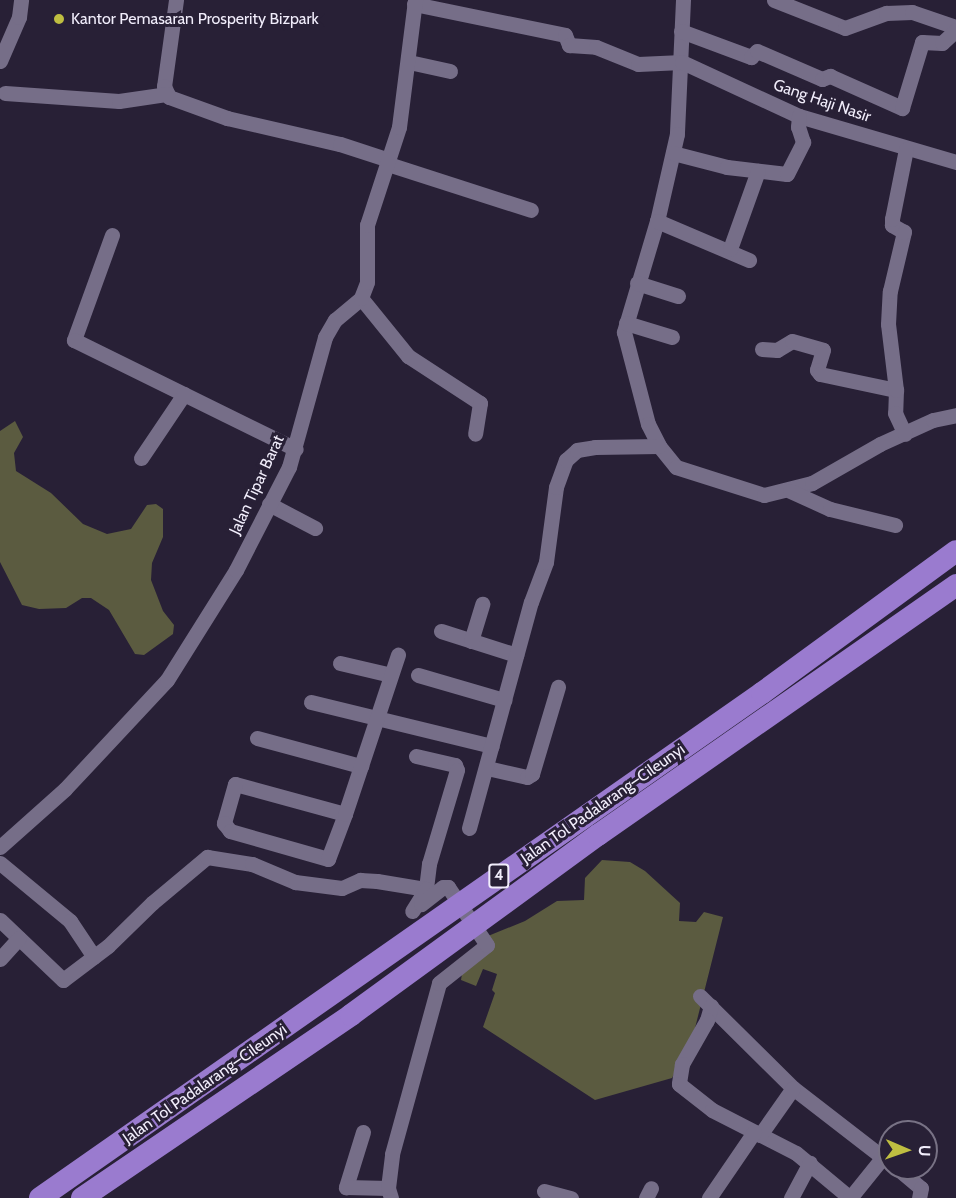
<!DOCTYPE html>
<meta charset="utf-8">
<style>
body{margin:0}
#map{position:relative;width:956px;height:1198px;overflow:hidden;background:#282036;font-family:Cabin,sans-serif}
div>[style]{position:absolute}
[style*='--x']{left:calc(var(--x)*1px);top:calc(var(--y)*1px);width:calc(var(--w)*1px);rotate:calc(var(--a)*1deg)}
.forest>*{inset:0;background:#5b5b40}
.minor>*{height:15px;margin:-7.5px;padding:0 7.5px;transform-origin:7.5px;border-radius:7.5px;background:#766e88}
.highway>*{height:22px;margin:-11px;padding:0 11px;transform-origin:11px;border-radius:11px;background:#9a7bcf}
.dots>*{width:16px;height:16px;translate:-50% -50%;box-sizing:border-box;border:3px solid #282036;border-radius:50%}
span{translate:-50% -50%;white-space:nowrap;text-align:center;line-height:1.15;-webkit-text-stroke:6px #282036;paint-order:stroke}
.shield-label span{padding:2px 4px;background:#282036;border:2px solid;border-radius:4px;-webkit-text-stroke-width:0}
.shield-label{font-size:15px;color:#f1edfb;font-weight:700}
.poi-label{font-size:16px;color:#f1edfb}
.left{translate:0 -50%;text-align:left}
.street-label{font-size:16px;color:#f1edfb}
.north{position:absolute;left:878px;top:1120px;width:60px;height:60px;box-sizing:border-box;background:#282036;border:2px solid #787285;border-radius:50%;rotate:92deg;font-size:16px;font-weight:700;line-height:24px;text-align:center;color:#f1edfb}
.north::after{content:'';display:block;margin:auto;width:21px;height:27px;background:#bfbe41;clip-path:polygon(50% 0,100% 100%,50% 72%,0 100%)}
</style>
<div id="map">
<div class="forest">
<div style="clip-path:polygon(15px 421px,23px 437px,14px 453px,16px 471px,51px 493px,83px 524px,107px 534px,131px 529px,147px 505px,156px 504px,163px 509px,163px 537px,152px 563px,151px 580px,163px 611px,174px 625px,173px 634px,144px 655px,135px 654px,109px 610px,91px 598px,82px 598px,66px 608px,39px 609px,22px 605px,0 562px,0 431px)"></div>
<div style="clip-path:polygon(602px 860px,630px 862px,645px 871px,680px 903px,679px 921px,696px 922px,704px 912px,723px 917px,692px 1040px,672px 1078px,595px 1100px,483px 1027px,495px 993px,492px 990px,497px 974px,483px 969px,476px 986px,461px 980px,463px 967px,488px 936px,525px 921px,557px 901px,584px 900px,585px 878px)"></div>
</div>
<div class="minor">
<div style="--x:176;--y:0;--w:87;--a:97.9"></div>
<div style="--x:164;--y:86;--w:12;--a:66"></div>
<div style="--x:169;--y:97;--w:62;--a:19.9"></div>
<div style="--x:227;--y:118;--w:116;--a:13"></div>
<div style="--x:340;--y:144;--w:52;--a:18.1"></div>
<div style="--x:683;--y:0;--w:134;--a:92.6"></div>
<div style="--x:677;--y:134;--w:89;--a:102.9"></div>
<div style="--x:657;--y:221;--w:116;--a:106.6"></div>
<div style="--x:624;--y:332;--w:95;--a:75.4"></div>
<div style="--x:648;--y:424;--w:25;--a:63"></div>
<div style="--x:659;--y:446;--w:27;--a:51"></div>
<div style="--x:676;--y:467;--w:92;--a:17.7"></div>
<div style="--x:764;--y:495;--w:49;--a:-14"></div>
<div style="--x:812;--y:483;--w:78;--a:-29.8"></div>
<div style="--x:880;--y:444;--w:58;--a:-24.4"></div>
<div style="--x:933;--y:420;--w:24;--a:-12"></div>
<div style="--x:774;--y:0;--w:76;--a:21.5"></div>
<div style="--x:845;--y:28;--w:44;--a:-20.1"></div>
<div style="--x:886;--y:13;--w:26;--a:-2"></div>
<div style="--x:912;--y:12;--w:46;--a:18.8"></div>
<div style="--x:414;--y:4;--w:154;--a:11.6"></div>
<div style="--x:565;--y:35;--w:11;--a:68"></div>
<div style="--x:569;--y:45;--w:27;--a:4"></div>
<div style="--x:596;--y:47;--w:45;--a:22"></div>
<div style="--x:638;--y:64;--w:44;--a:-2.6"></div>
<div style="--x:682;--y:62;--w:129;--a:24.8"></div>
<div style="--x:799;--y:116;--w:164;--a:16.3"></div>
<div style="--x:681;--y:31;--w:75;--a:20.4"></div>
<div style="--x:751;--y:57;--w:8;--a:-45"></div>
<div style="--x:757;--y:51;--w:71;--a:23.3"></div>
<div style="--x:822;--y:79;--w:9;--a:-21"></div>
<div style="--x:830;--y:76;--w:79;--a:24"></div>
<div style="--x:902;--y:108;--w:69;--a:-73.1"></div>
<div style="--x:922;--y:42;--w:20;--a:3"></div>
<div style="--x:942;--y:43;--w:19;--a:-43"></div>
<div style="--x:0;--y:61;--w:48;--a:-66.6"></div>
<div style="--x:19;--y:17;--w:17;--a:-83"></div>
<div style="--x:409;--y:62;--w:42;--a:12.4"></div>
<div style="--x:5;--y:93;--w:114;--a:4"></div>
<div style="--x:119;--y:101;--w:49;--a:-8.3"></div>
<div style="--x:673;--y:153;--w:56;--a:14.5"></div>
<div style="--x:727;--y:167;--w:60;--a:6.7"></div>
<div style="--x:787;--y:174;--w:36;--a:-63"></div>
<div style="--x:803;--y:142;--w:16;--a:-108"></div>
<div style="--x:798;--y:127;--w:11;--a:-85"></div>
<div style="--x:388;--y:164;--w:150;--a:17.8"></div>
<div style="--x:657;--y:221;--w:100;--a:23"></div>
<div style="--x:112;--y:235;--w:112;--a:109.9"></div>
<div style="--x:74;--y:340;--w:247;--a:26.2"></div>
<div style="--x:730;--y:249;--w:83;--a:-70.3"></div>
<div style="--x:637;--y:283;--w:43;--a:17.6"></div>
<div style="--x:361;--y:298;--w:75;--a:51"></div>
<div style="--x:408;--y:356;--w:86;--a:33.1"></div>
<div style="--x:480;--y:403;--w:31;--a:99"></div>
<div style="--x:626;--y:323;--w:48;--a:16.9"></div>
<div style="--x:762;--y:349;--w:15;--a:4"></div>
<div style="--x:777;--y:350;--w:17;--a:-31"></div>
<div style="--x:792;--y:341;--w:32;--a:16"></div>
<div style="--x:823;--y:350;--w:21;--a:107"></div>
<div style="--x:817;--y:370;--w:5;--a:53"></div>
<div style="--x:820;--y:374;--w:78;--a:11.9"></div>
<div style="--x:896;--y:390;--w:23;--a:92"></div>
<div style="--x:895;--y:413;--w:23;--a:65"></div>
<div style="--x:896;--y:390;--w:66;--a:-96.9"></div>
<div style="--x:888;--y:324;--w:33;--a:-87"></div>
<div style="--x:890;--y:291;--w:61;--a:-76.7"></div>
<div style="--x:904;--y:232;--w:14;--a:-150"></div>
<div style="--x:892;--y:225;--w:6;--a:-90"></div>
<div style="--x:892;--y:219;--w:71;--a:-78.7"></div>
<div style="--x:141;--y:458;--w:77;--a:-56.1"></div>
<div style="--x:790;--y:491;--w:44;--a:24.2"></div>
<div style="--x:830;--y:509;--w:67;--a:13.8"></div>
<div style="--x:269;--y:504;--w:52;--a:27.6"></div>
<div style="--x:441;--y:631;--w:79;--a:17.7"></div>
<div style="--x:471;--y:641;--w:39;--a:-73"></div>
<div style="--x:340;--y:663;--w:52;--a:13.2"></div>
<div style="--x:418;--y:675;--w:90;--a:16.2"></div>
<div style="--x:311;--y:702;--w:186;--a:13.7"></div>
<div style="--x:257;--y:738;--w:108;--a:15.1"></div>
<div style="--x:416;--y:756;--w:40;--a:13"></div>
<div style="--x:455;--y:765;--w:5;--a:68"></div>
<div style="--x:457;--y:770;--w:98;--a:106.6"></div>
<div style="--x:429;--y:864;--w:25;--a:97"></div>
<div style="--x:487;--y:768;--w:41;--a:12.7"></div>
<div style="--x:527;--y:777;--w:6;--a:-31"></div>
<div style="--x:532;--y:774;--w:91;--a:-73.4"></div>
<div style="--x:345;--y:814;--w:114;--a:-164.7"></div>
<div style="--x:235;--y:784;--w:41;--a:105.8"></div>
<div style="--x:224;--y:823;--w:10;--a:53"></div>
<div style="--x:230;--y:831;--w:102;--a:15.9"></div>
<div style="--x:328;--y:859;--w:48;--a:-69.3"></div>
<div style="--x:345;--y:814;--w:168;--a:-71.6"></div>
<div style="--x:469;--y:828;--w:234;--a:-74.7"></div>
<div style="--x:531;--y:602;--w:43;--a:-69.4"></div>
<div style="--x:546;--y:562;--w:76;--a:-82.4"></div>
<div style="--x:556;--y:487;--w:29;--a:-70"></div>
<div style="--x:566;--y:460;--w:15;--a:-42"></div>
<div style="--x:577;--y:450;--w:18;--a:-9"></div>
<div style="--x:595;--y:447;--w:64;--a:-0.9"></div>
<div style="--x:0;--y:847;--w:87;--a:-41.7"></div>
<div style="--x:65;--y:789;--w:149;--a:-46.9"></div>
<div style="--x:167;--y:680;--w:130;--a:-57.9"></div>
<div style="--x:236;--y:570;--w:116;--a:-62.8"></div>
<div style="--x:289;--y:467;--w:135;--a:-74.5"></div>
<div style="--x:325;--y:337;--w:20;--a:-60"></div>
<div style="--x:335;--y:320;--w:34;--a:-40"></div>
<div style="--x:361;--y:298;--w:17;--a:-69"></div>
<div style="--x:367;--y:282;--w:57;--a:-90"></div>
<div style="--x:367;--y:225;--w:103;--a:-71.9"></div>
<div style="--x:399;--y:127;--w:128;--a:-82.8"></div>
<div style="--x:0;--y:863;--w:91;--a:39.6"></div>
<div style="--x:70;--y:921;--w:43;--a:56.3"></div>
<div style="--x:0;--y:920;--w:87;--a:43.6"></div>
<div style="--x:63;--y:980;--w:56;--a:-37.1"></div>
<div style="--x:108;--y:946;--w:62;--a:-44.3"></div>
<div style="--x:152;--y:903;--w:72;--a:-39.9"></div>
<div style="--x:207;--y:857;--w:46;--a:8.8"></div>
<div style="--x:252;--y:864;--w:47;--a:22.7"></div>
<div style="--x:295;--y:882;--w:47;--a:7.3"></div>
<div style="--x:342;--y:888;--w:20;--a:-24"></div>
<div style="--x:360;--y:880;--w:17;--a:3"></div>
<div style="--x:377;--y:881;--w:50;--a:9.3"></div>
<div style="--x:426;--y:889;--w:26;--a:122"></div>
<div style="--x:0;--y:959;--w:28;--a:-48"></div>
<div style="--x:700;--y:996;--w:131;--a:44.7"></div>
<div style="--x:793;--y:1088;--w:123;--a:37.7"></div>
<div style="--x:711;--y:1006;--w:15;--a:106"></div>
<div style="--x:707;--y:1020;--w:51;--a:119.6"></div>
<div style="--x:682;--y:1064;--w:20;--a:99"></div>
<div style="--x:679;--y:1084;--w:42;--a:38.2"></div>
<div style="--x:712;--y:1110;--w:94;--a:27.1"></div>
<div style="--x:796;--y:1153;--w:70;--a:39.8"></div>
<div style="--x:363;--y:1132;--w:58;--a:107.2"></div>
<div style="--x:346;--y:1187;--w:42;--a:1.4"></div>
<div style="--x:760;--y:1135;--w:57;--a:-54.9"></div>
<div style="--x:897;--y:1168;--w:31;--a:40"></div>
<div style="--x:921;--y:1188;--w:10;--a:101"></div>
<div style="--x:544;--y:1191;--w:28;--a:15"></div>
<div style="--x:391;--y:1198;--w:10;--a:-107"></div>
<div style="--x:388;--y:1188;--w:34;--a:-83"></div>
<div style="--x:392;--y:1154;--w:177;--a:-74.6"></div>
<div style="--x:439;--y:983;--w:61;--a:-38.4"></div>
<div style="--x:487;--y:945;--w:70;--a:-123.9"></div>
<div style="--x:448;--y:887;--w:5;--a:180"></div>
<div style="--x:443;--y:887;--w:28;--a:142"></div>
<div style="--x:646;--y:1198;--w:11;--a:-63"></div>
<div style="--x:709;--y:1198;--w:80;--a:-55.7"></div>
<div style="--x:791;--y:1198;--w:40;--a:-62"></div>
<div style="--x:850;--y:1198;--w:53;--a:-51.2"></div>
</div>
<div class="highway">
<div style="--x:40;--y:1198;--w:881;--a:-34.97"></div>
<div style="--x:762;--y:693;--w:240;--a:-36.2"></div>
<div style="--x:82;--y:1198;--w:325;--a:-34.2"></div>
<div style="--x:351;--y:1015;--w:306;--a:-36.1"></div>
<div style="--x:598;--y:835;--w:437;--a:-34.9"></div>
</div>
<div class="dots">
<div style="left:59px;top:19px;background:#bfbe41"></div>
</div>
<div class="shield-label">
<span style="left:499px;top:876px">4</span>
</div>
<div class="poi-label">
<span class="left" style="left:71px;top:19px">Kantor Pemasaran Prosperity Bizpark</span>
</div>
<div class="street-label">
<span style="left:822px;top:101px;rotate:19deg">Gang Haji Nasir</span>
<span style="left:257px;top:485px;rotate:-65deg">Jalan Tipar Barat</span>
<span style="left:603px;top:804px;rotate:-35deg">Jalan Tol Padalarang–Cileunyi</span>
<span style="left:205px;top:1084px;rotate:-35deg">Jalan Tol Padalarang–Cileunyi</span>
</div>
<div class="north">U</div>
</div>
